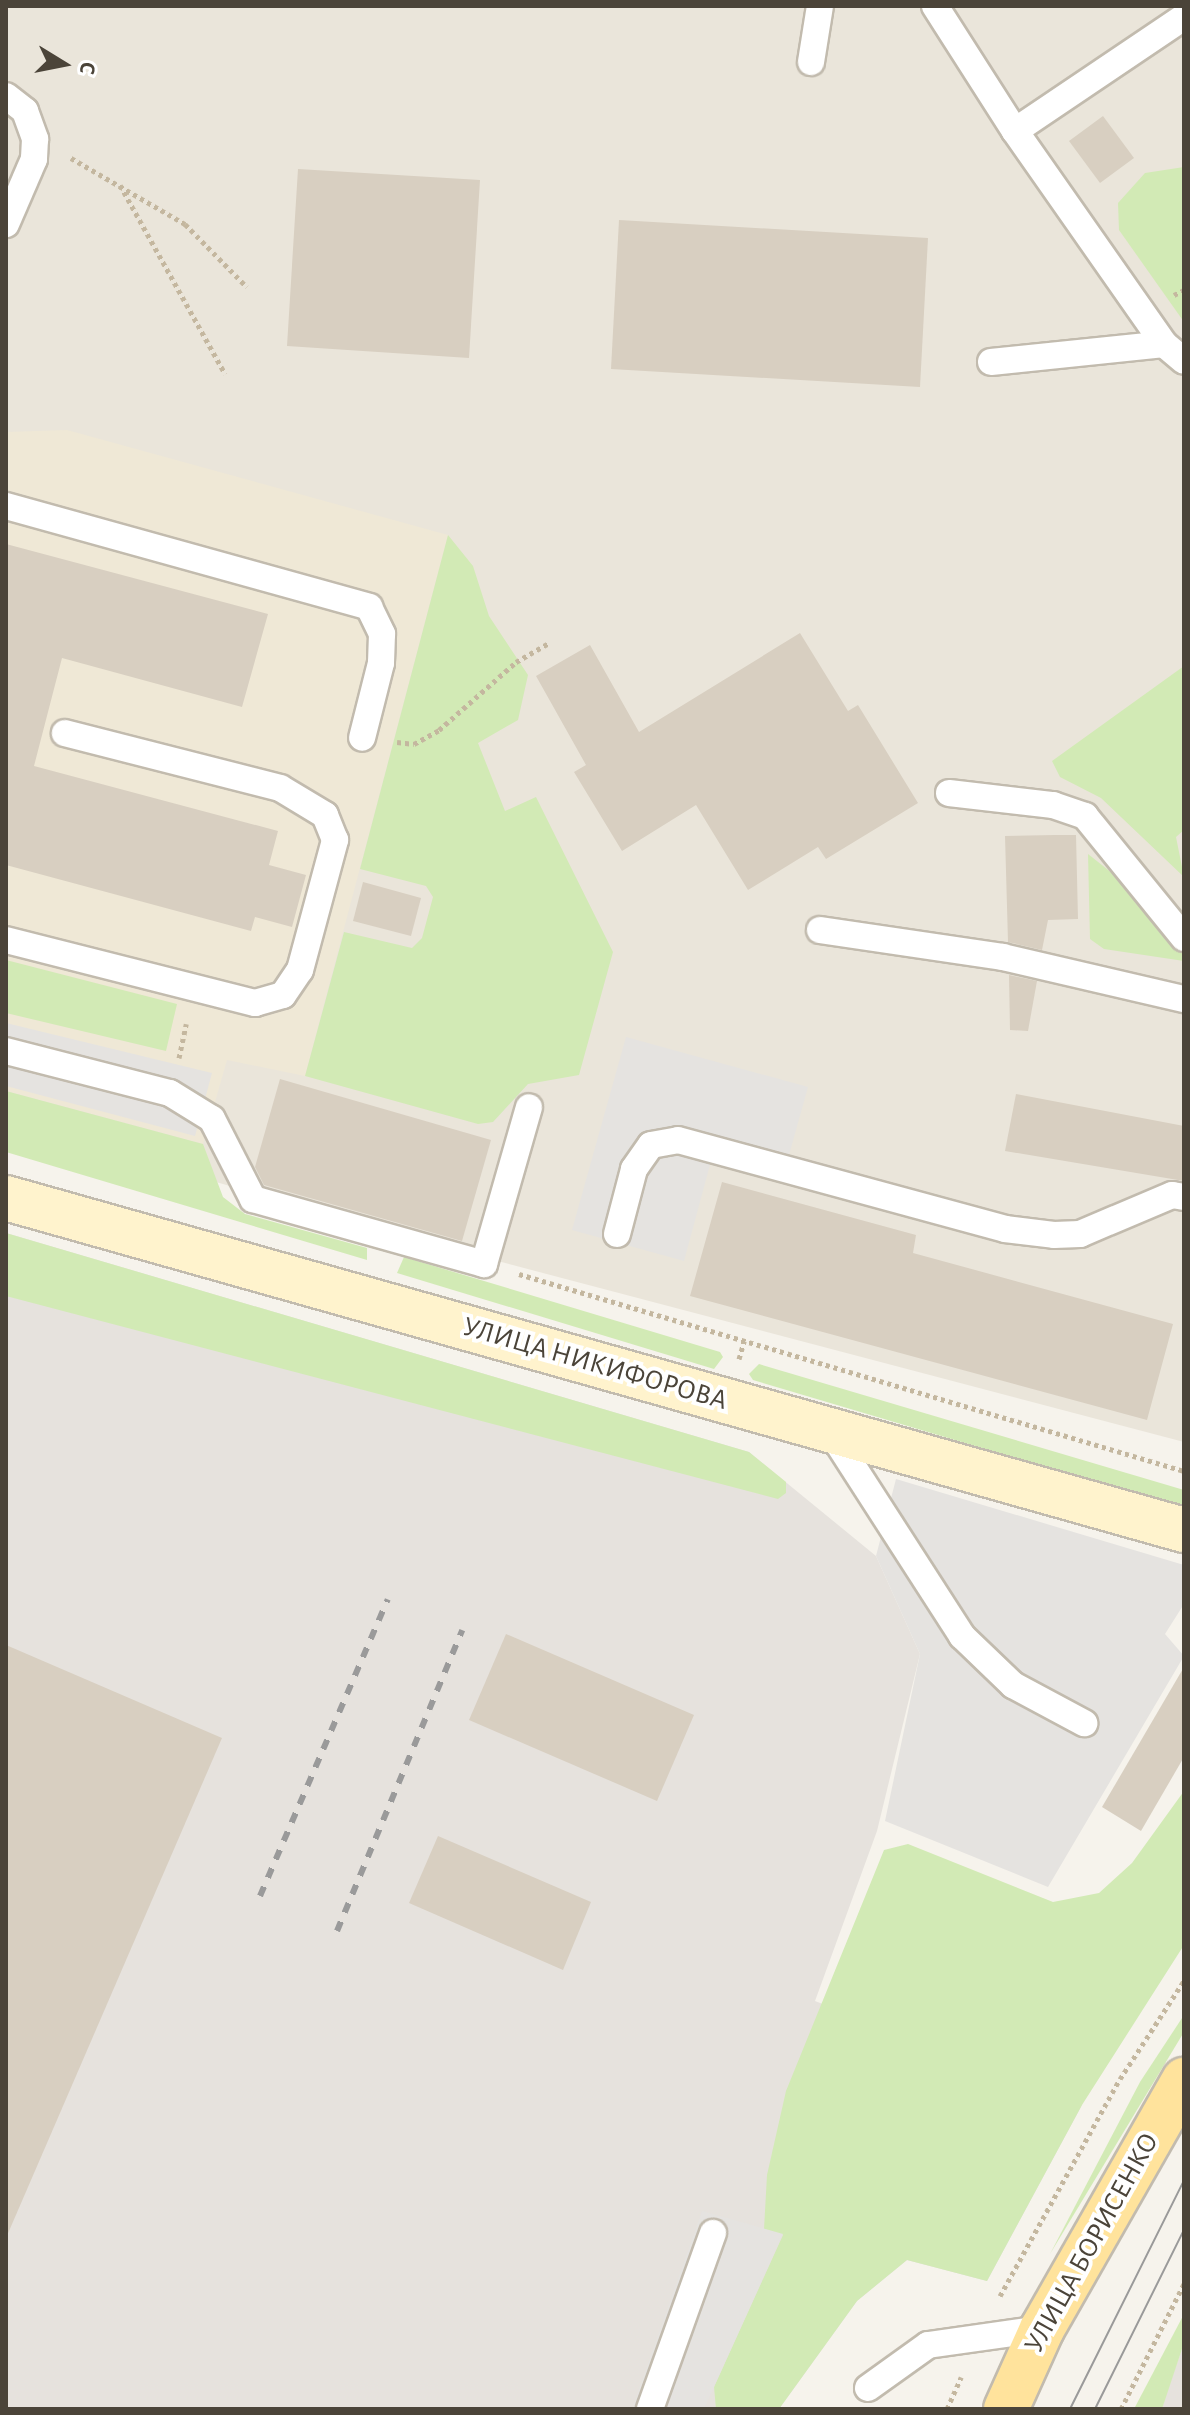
<!DOCTYPE html>
<meta charset="utf-8">
<style>
body{margin:0}
#map{position:relative;width:1190px;height:2415px;overflow:hidden;background:#f6f3ec;font-family:"Alegreya Sans",sans-serif}
div>[style]{position:absolute}
[style*='--x']{left:calc(var(--x)*1px);top:calc(var(--y)*1px);width:calc(var(--w)*1px);rotate:calc(var(--a)*1deg)}
.residential>*{inset:0;background:#eae5da}
.industrial>*{inset:0;background:#e6e2dd}
.education>*{inset:0;background:#efe8d6}
.green>*{inset:0;background:#d2eab5}
.parking>*{inset:0;background:#e5e3e0}
.building>*{inset:0;background:#d8cfc1}
.path>*{height:5px;margin-top:-2.5px;transform-origin:0;background:repeating-linear-gradient(90deg,#c4b79f 0 4px,transparent 0 8px)}
.roads{filter:drop-shadow(2px 0 #c2bbae) drop-shadow(-2px 0 #c2bbae) drop-shadow(0 2px #c2bbae) drop-shadow(0 -2px #c2bbae)}
.lane>*{height:26px;margin:-13px;padding:0 13px;transform-origin:13px;border-radius:13px;background:#fff}
.secondary>*{height:44px;margin:-22px;padding:0 22px;transform-origin:22px;border-radius:22px;background:#fff3cd}
.primary>*{height:44px;margin:-22px;padding:0 22px;transform-origin:22px;border-radius:22px;background:#ffe39c}
.tram>*{height:2px;margin:-1px;padding:0 1px;transform-origin:1px;border-radius:1px;background:#9a9a9a}
.rail>*{height:6px;margin-top:-3px;transform-origin:0;background:repeating-linear-gradient(90deg,#9a9a9a 0 10px,transparent 0 20px)}
span{translate:-50% -50%;white-space:nowrap;text-align:center;line-height:1.15;-webkit-text-stroke:8px #fff;paint-order:stroke}
.street-label{font-size:28px;color:#4b4439}
.frame{position:absolute;inset:0;border:8px solid #4b4439;pointer-events:none}
.north{position:absolute;left:24px;top:24px;width:80px;height:80px;-webkit-text-stroke:6px #fff;paint-order:stroke;rotate:100deg;font-size:22px;font-weight:700;line-height:32px;text-align:center;color:#4b4439}
.north::after{content:'';display:block;margin:auto;width:28px;height:36px;background:#4b4439;clip-path:polygon(50% 0,100% 100%,50% 72%,0 100%)}
</style>
<div id="map">
<div class="residential">
<div style="clip-path:polygon(6px 6px,1184px 6px,1184px 1442px,376px 1229px,6px 1120px)"></div>
</div>
<div class="industrial">
<div style="clip-path:polygon(6px 1233px,749px 1452px,876px 1556px,920px 1654px,877px 1831px,815px 2001px,1082px 2105px,987px 2281px,907px 2260px,857px 2301px,779px 2409px,6px 2409px)"></div>
<div style="clip-path:polygon(1184px 2343px,1184px 2409px,1162px 2409px,1166px 2394px)"></div>
</div>
<div class="education">
<div style="clip-path:polygon(67px 430px,448px 535px,305px 1076px,227px 1060px,203px 1144px,6px 1091px,6px 432px)"></div>
</div>
<div class="green">
<div style="clip-path:polygon(1184px 167px,1184px 322px,1119px 230px,1118px 203px,1145px 173px)"></div>
<div style="clip-path:polygon(448px 535px,473px 566px,489px 616px,528px 675px,518px 720px,478px 743px,505px 811px,536px 797px,613px 952px,579px 1075px,528px 1084px,493px 1122px,478px 1124px,305px 1076px,344px 932px,412px 948px,422px 938px,433px 897px,426px 886px,360px 869px)"></div>
<div style="clip-path:polygon(1184px 666px,1184px 830px,1176px 837px,1184px 877px,1101px 798px,1060px 777px,1052px 761px)"></div>
<div style="clip-path:polygon(1088px 854px,1184px 930px,1184px 961px,1104px 949px,1090px 939px)"></div>
<div style="clip-path:polygon(6px 960px,177px 1004px,166px 1051px,6px 1013px)"></div>
<div style="clip-path:polygon(6px 1091px,203px 1144px,223px 1197px,245px 1214px,367px 1248px,367px 1260px,6px 1152px)"></div>
<div style="clip-path:polygon(6px 1233px,749px 1452px,786px 1482px,786px 1493px,778px 1499px,6px 1296px)"></div>
<div style="clip-path:polygon(404px 1257px,720px 1352px,723px 1357px,714px 1369px,397px 1273px)"></div>
<div style="clip-path:polygon(759px 1364px,1184px 1490px,1184px 1508px,753px 1380px,749px 1374px)"></div>
<div style="clip-path:polygon(1184px 1791px,1184px 1945px,1082px 2105px,987px 2281px,907px 2260px,857px 2301px,779px 2409px,716px 2409px,714px 2387px,783px 2235px,764px 2229px,767px 2175px,786px 2091px,884px 1850px,908px 1844px,1053px 1902px,1099px 1893px,1132px 1863px)"></div>
<div style="clip-path:polygon(1184px 2015px,1184px 2032px,1050px 2254px,1140px 2082px)"></div>
<div style="clip-path:polygon(1184px 2314px,1184px 2343px,1162px 2409px,1134px 2409px)"></div>
</div>
<div class="parking">
<div style="clip-path:polygon(6px 1023px,212px 1073px,195px 1136px,6px 1086px)"></div>
<div style="clip-path:polygon(626px 1037px,808px 1087px,782px 1180px,711px 1161px,684px 1261px,572px 1230px)"></div>
<div style="clip-path:polygon(896px 1479px,1184px 1565px,1184px 1604px,1165px 1634px,1184px 1656px,1048px 1887px,885px 1821px,920px 1654px,876px 1556px)"></div>
<div style="clip-path:polygon(702px 2211px,783px 2234px,704px 2409px,632px 2409px)"></div>
</div>
<div class="building">
<div style="clip-path:polygon(1103px 116px,1134px 158px,1100px 183px,1069px 141px)"></div>
<div style="clip-path:polygon(298px 169px,480px 180px,469px 358px,287px 346px)"></div>
<div style="clip-path:polygon(619px 220px,928px 238px,920px 387px,611px 369px)"></div>
<div style="clip-path:polygon(6px 544px,268px 614px,242px 707px,62px 658px,34px 766px,278px 831px,269px 865px,306px 875px,292px 927px,255px 917px,251px 931px,6px 865px)"></div>
<div style="clip-path:polygon(800px 633px,848px 711px,858px 705px,918px 803px,826px 859px,818px 847px,748px 890px,696px 805px,622px 851px,574px 772px,586px 765px,536px 676px,590px 645px,639px 732px)"></div>
<div style="clip-path:polygon(1055px 835px,1076px 835px,1078px 919px,1048px 920px,1042px 950px,1008px 942px,1005px 836px)"></div>
<div style="clip-path:polygon(363px 882px,421px 898px,411px 936px,353px 921px)"></div>
<div style="clip-path:polygon(1009px 975px,1037px 981px,1028px 1031px,1010px 1030px)"></div>
<div style="clip-path:polygon(280px 1079px,491px 1140px,462px 1241px,264px 1185px,255px 1167px)"></div>
<div style="clip-path:polygon(1016px 1094px,1184px 1126px,1184px 1181px,1005px 1151px)"></div>
<div style="clip-path:polygon(722px 1182px,916px 1235px,913px 1253px,1173px 1324px,1147px 1420px,690px 1296px)"></div>
<div style="clip-path:polygon(506px 1634px,694px 1715px,657px 1801px,469px 1720px)"></div>
<div style="clip-path:polygon(6px 1645px,222px 1738px,6px 2238px)"></div>
<div style="clip-path:polygon(1184px 1667px,1184px 1757px,1141px 1831px,1102px 1807px)"></div>
<div style="clip-path:polygon(438px 1836px,591px 1902px,563px 1970px,409px 1903px)"></div>
</div>
<div class="path">
<div style="--x:71;--y:158;--w:132;--a:30.1"></div>
<div style="--x:185;--y:224;--w:88;--a:45.5"></div>
<div style="--x:120;--y:185;--w:216;--a:60.9"></div>
<div style="--x:1174;--y:295;--w:11;--a:-27"></div>
<div style="--x:397;--y:742;--w:17;--a:7"></div>
<div style="--x:414;--y:744;--w:29;--a:-29"></div>
<div style="--x:439;--y:730;--w:103;--a:-41.4"></div>
<div style="--x:516;--y:662;--w:39;--a:-30"></div>
<div style="--x:179;--y:1058;--w:35;--a:-78"></div>
<div style="--x:519;--y:1274;--w:694;--a:16.5"></div>
<div style="--x:739;--y:1359;--w:19;--a:-74"></div>
<div style="--x:1000;--y:2296;--w:248;--a:-61.1"></div>
<div style="--x:1120;--y:2079;--w:117;--a:-56.9"></div>
<div style="--x:947;--y:2409;--w:35;--a:-66"></div>
<div style="--x:1121;--y:2409;--w:140;--a:-63.3"></div>
</div>
<div class="roads">
<div class="lane">
<div style="--x:935;--y:6;--w:148;--a:57.4"></div>
<div style="--x:1184;--y:17;--w:204;--a:146"></div>
<div style="--x:1015;--y:131;--w:260;--a:55"></div>
<div style="--x:1164;--y:344;--w:26;--a:40"></div>
<div style="--x:811;--y:62;--w:57;--a:-80.9"></div>
<div style="--x:6;--y:96;--w:24;--a:38"></div>
<div style="--x:25;--y:111;--w:30;--a:70"></div>
<div style="--x:35;--y:139;--w:20;--a:93"></div>
<div style="--x:34;--y:159;--w:71;--a:113.3"></div>
<div style="--x:991;--y:362;--w:174;--a:-5.9"></div>
<div style="--x:6;--y:506;--w:377;--a:15.5"></div>
<div style="--x:369;--y:607;--w:30;--a:64"></div>
<div style="--x:382;--y:634;--w:29;--a:92"></div>
<div style="--x:381;--y:663;--w:77;--a:104.2"></div>
<div style="--x:949;--y:793;--w:105;--a:6.6"></div>
<div style="--x:1053;--y:805;--w:34;--a:19"></div>
<div style="--x:1085;--y:816;--w:157;--a:50.9"></div>
<div style="--x:820;--y:930;--w:185;--a:8.4"></div>
<div style="--x:1003;--y:957;--w:186;--a:13.1"></div>
<div style="--x:6;--y:940;--w:257;--a:14.2"></div>
<div style="--x:255;--y:1003;--w:29;--a:-16"></div>
<div style="--x:283;--y:995;--w:30;--a:-56"></div>
<div style="--x:300;--y:970;--w:135;--a:-74.9"></div>
<div style="--x:335;--y:840;--w:27;--a:-112"></div>
<div style="--x:325;--y:815;--w:52;--a:-149"></div>
<div style="--x:280;--y:788;--w:222;--a:-165.7"></div>
<div style="--x:6;--y:1051;--w:169;--a:14.4"></div>
<div style="--x:170;--y:1093;--w:49;--a:31.8"></div>
<div style="--x:212;--y:1119;--w:90;--a:62.9"></div>
<div style="--x:253;--y:1199;--w:240;--a:15.7"></div>
<div style="--x:484;--y:1264;--w:163;--a:-74"></div>
<div style="--x:617;--y:1234;--w:67;--a:-75.3"></div>
<div style="--x:634;--y:1169;--w:29;--a:-55"></div>
<div style="--x:651;--y:1145;--w:27;--a:-10"></div>
<div style="--x:678;--y:1140;--w:339;--a:15.2"></div>
<div style="--x:1005;--y:1229;--w:49;--a:7"></div>
<div style="--x:1054;--y:1235;--w:26;--a:-2"></div>
<div style="--x:1080;--y:1234;--w:100;--a:-23"></div>
<div style="--x:1172;--y:1195;--w:12;--a:9"></div>
<div style="--x:830;--y:1431;--w:244;--a:57.2"></div>
<div style="--x:962;--y:1636;--w:71;--a:43.9"></div>
<div style="--x:1013;--y:1685;--w:81;--a:28.2"></div>
<div style="--x:868;--y:2388;--w:74;--a:-35.6"></div>
<div style="--x:928;--y:2345;--w:115;--a:-8"></div>
<div style="--x:650;--y:2409;--w:187;--a:-70.3"></div>
</div>
<div class="secondary">
<div style="--x:6;--y:1198;--w:1224;--a:15.74"></div>
</div>
<div class="primary">
<div style="--x:1006;--y:2409;--w:88;--a:-65.8"></div>
<div style="--x:1042;--y:2329;--w:287;--a:-60.3"></div>
</div>
</div>
<div class="tram">
<div style="--x:1070;--y:2409;--w:256;--a:-63.5"></div>
<div style="--x:1095;--y:2409;--w:200;--a:-63.6"></div>
</div>
<div class="rail">
<div style="--x:260;--y:1896;--w:323;--a:-66.7"></div>
<div style="--x:337;--y:1931;--w:326;--a:-67.4"></div>
</div>
<div class="street-label">
<span style="left:595px;top:1364px;rotate:16deg">УЛИЦА НИКИФОРОВА</span>
<span style="left:1092px;top:2243px;rotate:-61deg">УЛИЦА БОРИСЕНКО</span>
</div>
<div class="frame"></div>
<div class="north">С</div>
</div>
